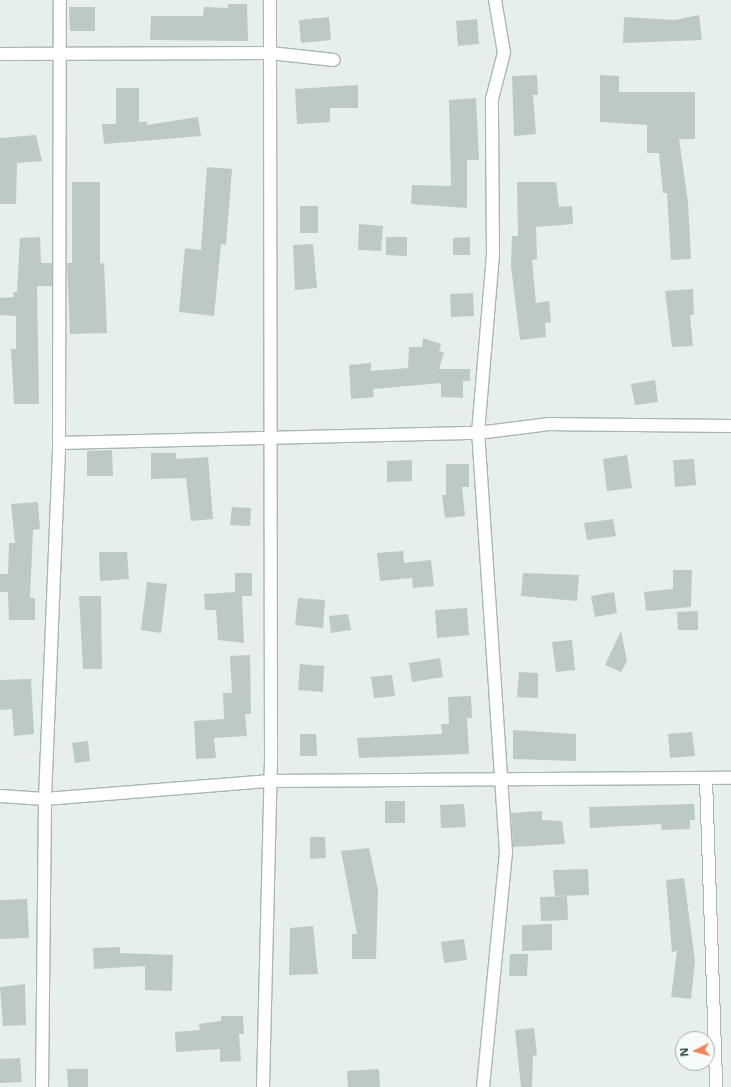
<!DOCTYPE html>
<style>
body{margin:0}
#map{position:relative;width:731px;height:1087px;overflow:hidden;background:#e6efeb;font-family:"Noto Sans",sans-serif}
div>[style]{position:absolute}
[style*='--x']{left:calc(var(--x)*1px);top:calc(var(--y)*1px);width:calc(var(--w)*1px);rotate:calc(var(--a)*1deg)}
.building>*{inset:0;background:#bbcac4}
.roads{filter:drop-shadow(1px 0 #a8b8b2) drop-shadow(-1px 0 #a8b8b2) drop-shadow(0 1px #a8b8b2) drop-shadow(0 -1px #a8b8b2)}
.street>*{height:12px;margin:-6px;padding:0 6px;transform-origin:6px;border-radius:6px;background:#fff}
span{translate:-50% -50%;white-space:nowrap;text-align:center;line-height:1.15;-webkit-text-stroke:3px #f7fbf9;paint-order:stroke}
.north{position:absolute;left:675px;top:1031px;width:40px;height:40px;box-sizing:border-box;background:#f7fbf9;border:1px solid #a3b1ad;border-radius:50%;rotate:264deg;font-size:11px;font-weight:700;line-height:16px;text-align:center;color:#24423a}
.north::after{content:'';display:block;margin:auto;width:14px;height:18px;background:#f4845f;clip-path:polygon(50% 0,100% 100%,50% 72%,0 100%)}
</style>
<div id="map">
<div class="building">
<div style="clip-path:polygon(228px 4px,247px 4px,248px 41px,150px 40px,151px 16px,203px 16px,204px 7px,228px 8px)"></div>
<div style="clip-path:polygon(69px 7px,95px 7px,95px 31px,70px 31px)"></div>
<div style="clip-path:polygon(699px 15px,702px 40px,623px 43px,624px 17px,675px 20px)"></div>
<div style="clip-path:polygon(329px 17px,331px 40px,301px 43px,299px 20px)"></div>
<div style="clip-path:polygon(477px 19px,479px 44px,458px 46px,456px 21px)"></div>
<div style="clip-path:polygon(537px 75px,538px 95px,533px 95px,536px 134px,514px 136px,512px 76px)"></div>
<div style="clip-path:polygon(600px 75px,619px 76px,619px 92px,695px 92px,695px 139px,679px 139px,688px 202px,691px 259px,671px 260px,667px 193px,663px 193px,659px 153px,647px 153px,647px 125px,600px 122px)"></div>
<div style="clip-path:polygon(358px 85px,358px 108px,330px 108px,330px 122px,297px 124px,295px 89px)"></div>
<div style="clip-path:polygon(116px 88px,139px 88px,139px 122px,147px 122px,147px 125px,198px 117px,201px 136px,104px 144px,102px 124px,116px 124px)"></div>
<div style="clip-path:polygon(476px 98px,479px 160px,467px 160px,467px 208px,411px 204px,412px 185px,451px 186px,449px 100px)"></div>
<div style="clip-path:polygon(36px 135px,42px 161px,17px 163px,16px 204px,0 204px,0 138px)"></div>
<div style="clip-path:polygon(207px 167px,232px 169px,226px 245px,221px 244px,214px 316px,179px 312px,185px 248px,201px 250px)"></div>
<div style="clip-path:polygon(72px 182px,100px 182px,100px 264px,104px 263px,107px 333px,70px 334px,67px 263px,72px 263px)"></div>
<div style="clip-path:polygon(517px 182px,556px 182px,559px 207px,572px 206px,573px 224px,536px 227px,537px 259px,532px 260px,536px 303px,549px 301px,551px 322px,545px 323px,546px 337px,520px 340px,511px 266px,512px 236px,518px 236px)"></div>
<div style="clip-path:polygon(300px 206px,318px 206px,318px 233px,300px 233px)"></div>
<div style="clip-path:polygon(359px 224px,383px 226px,381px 251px,358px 250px)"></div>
<div style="clip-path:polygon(40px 237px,41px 263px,52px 263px,52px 286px,37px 286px,39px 404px,14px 404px,11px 349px,16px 349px,16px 316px,0 315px,0 298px,14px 297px,13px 292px,17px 292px,20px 238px)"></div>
<div style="clip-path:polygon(386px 237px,407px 237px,407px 256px,386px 255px)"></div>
<div style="clip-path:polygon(470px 237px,470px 255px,453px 255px,453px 238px)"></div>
<div style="clip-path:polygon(313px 244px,317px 288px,295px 290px,293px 245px)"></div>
<div style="clip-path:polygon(693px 289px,694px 315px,690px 315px,693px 346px,672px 347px,665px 291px)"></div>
<div style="clip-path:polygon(473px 293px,474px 316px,451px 317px,450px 294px)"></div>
<div style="clip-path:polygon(423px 338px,441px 344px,439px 351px,444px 353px,439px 369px,470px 369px,470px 381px,463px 381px,463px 398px,441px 397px,441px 383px,373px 389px,374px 397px,351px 399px,349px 365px,371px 363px,371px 371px,408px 368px,409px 347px,422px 347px)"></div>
<div style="clip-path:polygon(655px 380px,658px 402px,635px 405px,631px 384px)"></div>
<div style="clip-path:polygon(112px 450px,113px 476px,87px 476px,87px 451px)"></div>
<div style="clip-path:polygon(151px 453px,176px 453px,176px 459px,208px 457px,213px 519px,191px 521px,186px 478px,151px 479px)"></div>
<div style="clip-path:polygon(627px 455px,632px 488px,607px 491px,603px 459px)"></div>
<div style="clip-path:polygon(694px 459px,696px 485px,675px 487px,673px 460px)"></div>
<div style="clip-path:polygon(412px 460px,412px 481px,387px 482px,387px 461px)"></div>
<div style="clip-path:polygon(446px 464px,469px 464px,469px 487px,462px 487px,465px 516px,445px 518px,442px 495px,446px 495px)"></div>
<div style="clip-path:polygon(38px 502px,40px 529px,33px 530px,30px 598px,35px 598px,35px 620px,9px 620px,8px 592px,0 592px,0 574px,8px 574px,9px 543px,15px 543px,11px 504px)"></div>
<div style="clip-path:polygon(232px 507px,251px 508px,250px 526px,230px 525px)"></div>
<div style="clip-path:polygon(613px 519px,616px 536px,587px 540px,584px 523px)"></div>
<div style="clip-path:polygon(403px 551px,404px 563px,431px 560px,434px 586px,413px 588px,412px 578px,380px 581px,377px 553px)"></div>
<div style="clip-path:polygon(99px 552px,127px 552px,129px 579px,100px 581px)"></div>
<div style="clip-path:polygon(673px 570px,692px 570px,691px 607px,646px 611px,644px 592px,673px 589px)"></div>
<div style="clip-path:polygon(235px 573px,252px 573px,252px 596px,242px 596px,244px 643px,218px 640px,216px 610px,205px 610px,204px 594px,235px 592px)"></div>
<div style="clip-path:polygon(523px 573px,579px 575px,577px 601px,521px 596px)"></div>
<div style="clip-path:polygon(147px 582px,167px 584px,161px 633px,141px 630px)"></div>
<div style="clip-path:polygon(614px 592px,617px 613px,595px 617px,591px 596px)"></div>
<div style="clip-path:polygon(79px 596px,101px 596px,102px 669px,83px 669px)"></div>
<div style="clip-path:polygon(298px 598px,325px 600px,323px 628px,295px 625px)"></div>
<div style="clip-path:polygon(467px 608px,469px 635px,437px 638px,435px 610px)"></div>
<div style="clip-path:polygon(698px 611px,698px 630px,678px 630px,677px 612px)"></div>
<div style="clip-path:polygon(348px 614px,351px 630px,331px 633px,329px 616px)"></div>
<div style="clip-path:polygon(621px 631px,627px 661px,621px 672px,605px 665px)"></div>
<div style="clip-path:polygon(572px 640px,575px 670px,556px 672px,552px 642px)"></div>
<div style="clip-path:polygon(250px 655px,251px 714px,245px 714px,247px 736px,214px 738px,216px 758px,196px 759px,194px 721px,224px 719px,223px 693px,232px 693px,230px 656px)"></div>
<div style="clip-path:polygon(440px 658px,443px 677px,412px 682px,409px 663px)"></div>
<div style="clip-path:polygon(300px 664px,324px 666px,323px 692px,298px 690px)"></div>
<div style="clip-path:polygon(519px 672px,538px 673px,538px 698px,517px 697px)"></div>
<div style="clip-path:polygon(392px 675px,395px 696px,374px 698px,371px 677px)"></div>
<div style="clip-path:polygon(31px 679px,34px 734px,14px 736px,12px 709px,0 710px,0 680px)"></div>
<div style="clip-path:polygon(471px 696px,472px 718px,467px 718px,469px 754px,359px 758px,357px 738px,442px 734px,441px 724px,449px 724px,448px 697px)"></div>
<div style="clip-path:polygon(513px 730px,576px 734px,576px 761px,513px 759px)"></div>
<div style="clip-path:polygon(692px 732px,695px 756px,670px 758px,668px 734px)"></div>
<div style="clip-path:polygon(300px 734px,316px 734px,317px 756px,300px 756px)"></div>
<div style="clip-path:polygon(88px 741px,90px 761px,75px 763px,72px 743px)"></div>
<div style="clip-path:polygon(385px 801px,405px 801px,405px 823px,385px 823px)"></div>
<div style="clip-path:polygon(464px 804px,466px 827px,441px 828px,440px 805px)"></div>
<div style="clip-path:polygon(694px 804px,695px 820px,690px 820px,690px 829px,662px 830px,661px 824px,590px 828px,589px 807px)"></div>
<div style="clip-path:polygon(542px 811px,542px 820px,562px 821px,565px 844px,513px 847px,511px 813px)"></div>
<div style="clip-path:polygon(310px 837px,325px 837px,326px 858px,310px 859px)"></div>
<div style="clip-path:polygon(369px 848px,378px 890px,376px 959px,352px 959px,352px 934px,357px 934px,341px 851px)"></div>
<div style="clip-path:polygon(588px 869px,589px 895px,555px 896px,553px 870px)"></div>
<div style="clip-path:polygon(684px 878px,695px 961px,691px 999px,671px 997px,677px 951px,672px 952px,666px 880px)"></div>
<div style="clip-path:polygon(567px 896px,568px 920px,541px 921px,540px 897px)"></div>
<div style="clip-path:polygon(27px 899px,29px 938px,0 939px,0 900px)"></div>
<div style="clip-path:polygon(552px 924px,552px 950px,522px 951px,522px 925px)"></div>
<div style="clip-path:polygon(313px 926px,318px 974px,289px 975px,290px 928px)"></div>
<div style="clip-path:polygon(464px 939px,467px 960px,444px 963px,441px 942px)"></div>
<div style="clip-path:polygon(120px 947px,120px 953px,173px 955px,172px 991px,145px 990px,145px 966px,94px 969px,93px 948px)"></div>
<div style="clip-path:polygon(510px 954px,528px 954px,527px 976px,509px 976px)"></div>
<div style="clip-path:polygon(25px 984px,26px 1025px,3px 1026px,0 987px)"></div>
<div style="clip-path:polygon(221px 1016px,243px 1016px,244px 1034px,239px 1034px,241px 1061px,220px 1062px,220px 1049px,176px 1052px,175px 1032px,200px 1030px,199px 1024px,221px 1021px)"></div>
<div style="clip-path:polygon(534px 1028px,537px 1055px,533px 1056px,532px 1087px,521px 1087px,515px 1030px)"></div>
<div style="clip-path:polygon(20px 1058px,22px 1082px,0 1083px,0 1059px)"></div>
<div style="clip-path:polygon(67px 1069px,88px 1069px,88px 1087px,68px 1087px)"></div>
<div style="clip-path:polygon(379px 1069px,380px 1087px,348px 1087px,347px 1071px)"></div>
</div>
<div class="roads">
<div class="street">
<div style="--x:0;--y:54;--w:270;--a:-0.2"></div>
<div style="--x:270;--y:53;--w:64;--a:6.2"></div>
<div style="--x:59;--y:443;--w:419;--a:-1.4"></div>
<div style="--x:478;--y:433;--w:72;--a:-7.2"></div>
<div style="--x:549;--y:424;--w:182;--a:0.6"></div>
<div style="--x:706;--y:779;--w:308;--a:88.1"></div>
<div style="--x:0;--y:796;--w:45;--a:3.8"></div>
<div style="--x:45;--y:799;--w:226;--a:-4.6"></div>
<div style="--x:270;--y:781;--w:461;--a:-0.4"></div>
<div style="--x:42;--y:1087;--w:288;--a:-89.4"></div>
<div style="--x:45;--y:799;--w:356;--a:-87.7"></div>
<div style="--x:59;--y:443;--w:443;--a:-89.9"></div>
<div style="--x:263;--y:1087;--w:326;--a:-88.6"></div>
<div style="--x:271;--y:761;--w:761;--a:-90.08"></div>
<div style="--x:483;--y:1087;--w:236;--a:-84.4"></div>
<div style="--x:506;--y:852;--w:420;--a:-93.8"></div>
<div style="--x:478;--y:433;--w:179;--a:-85.2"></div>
<div style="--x:493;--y:255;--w:156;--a:-90.4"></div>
<div style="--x:492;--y:99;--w:48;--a:-75.4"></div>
<div style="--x:504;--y:53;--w:54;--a:-99.6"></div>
</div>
</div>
<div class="north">N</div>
</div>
